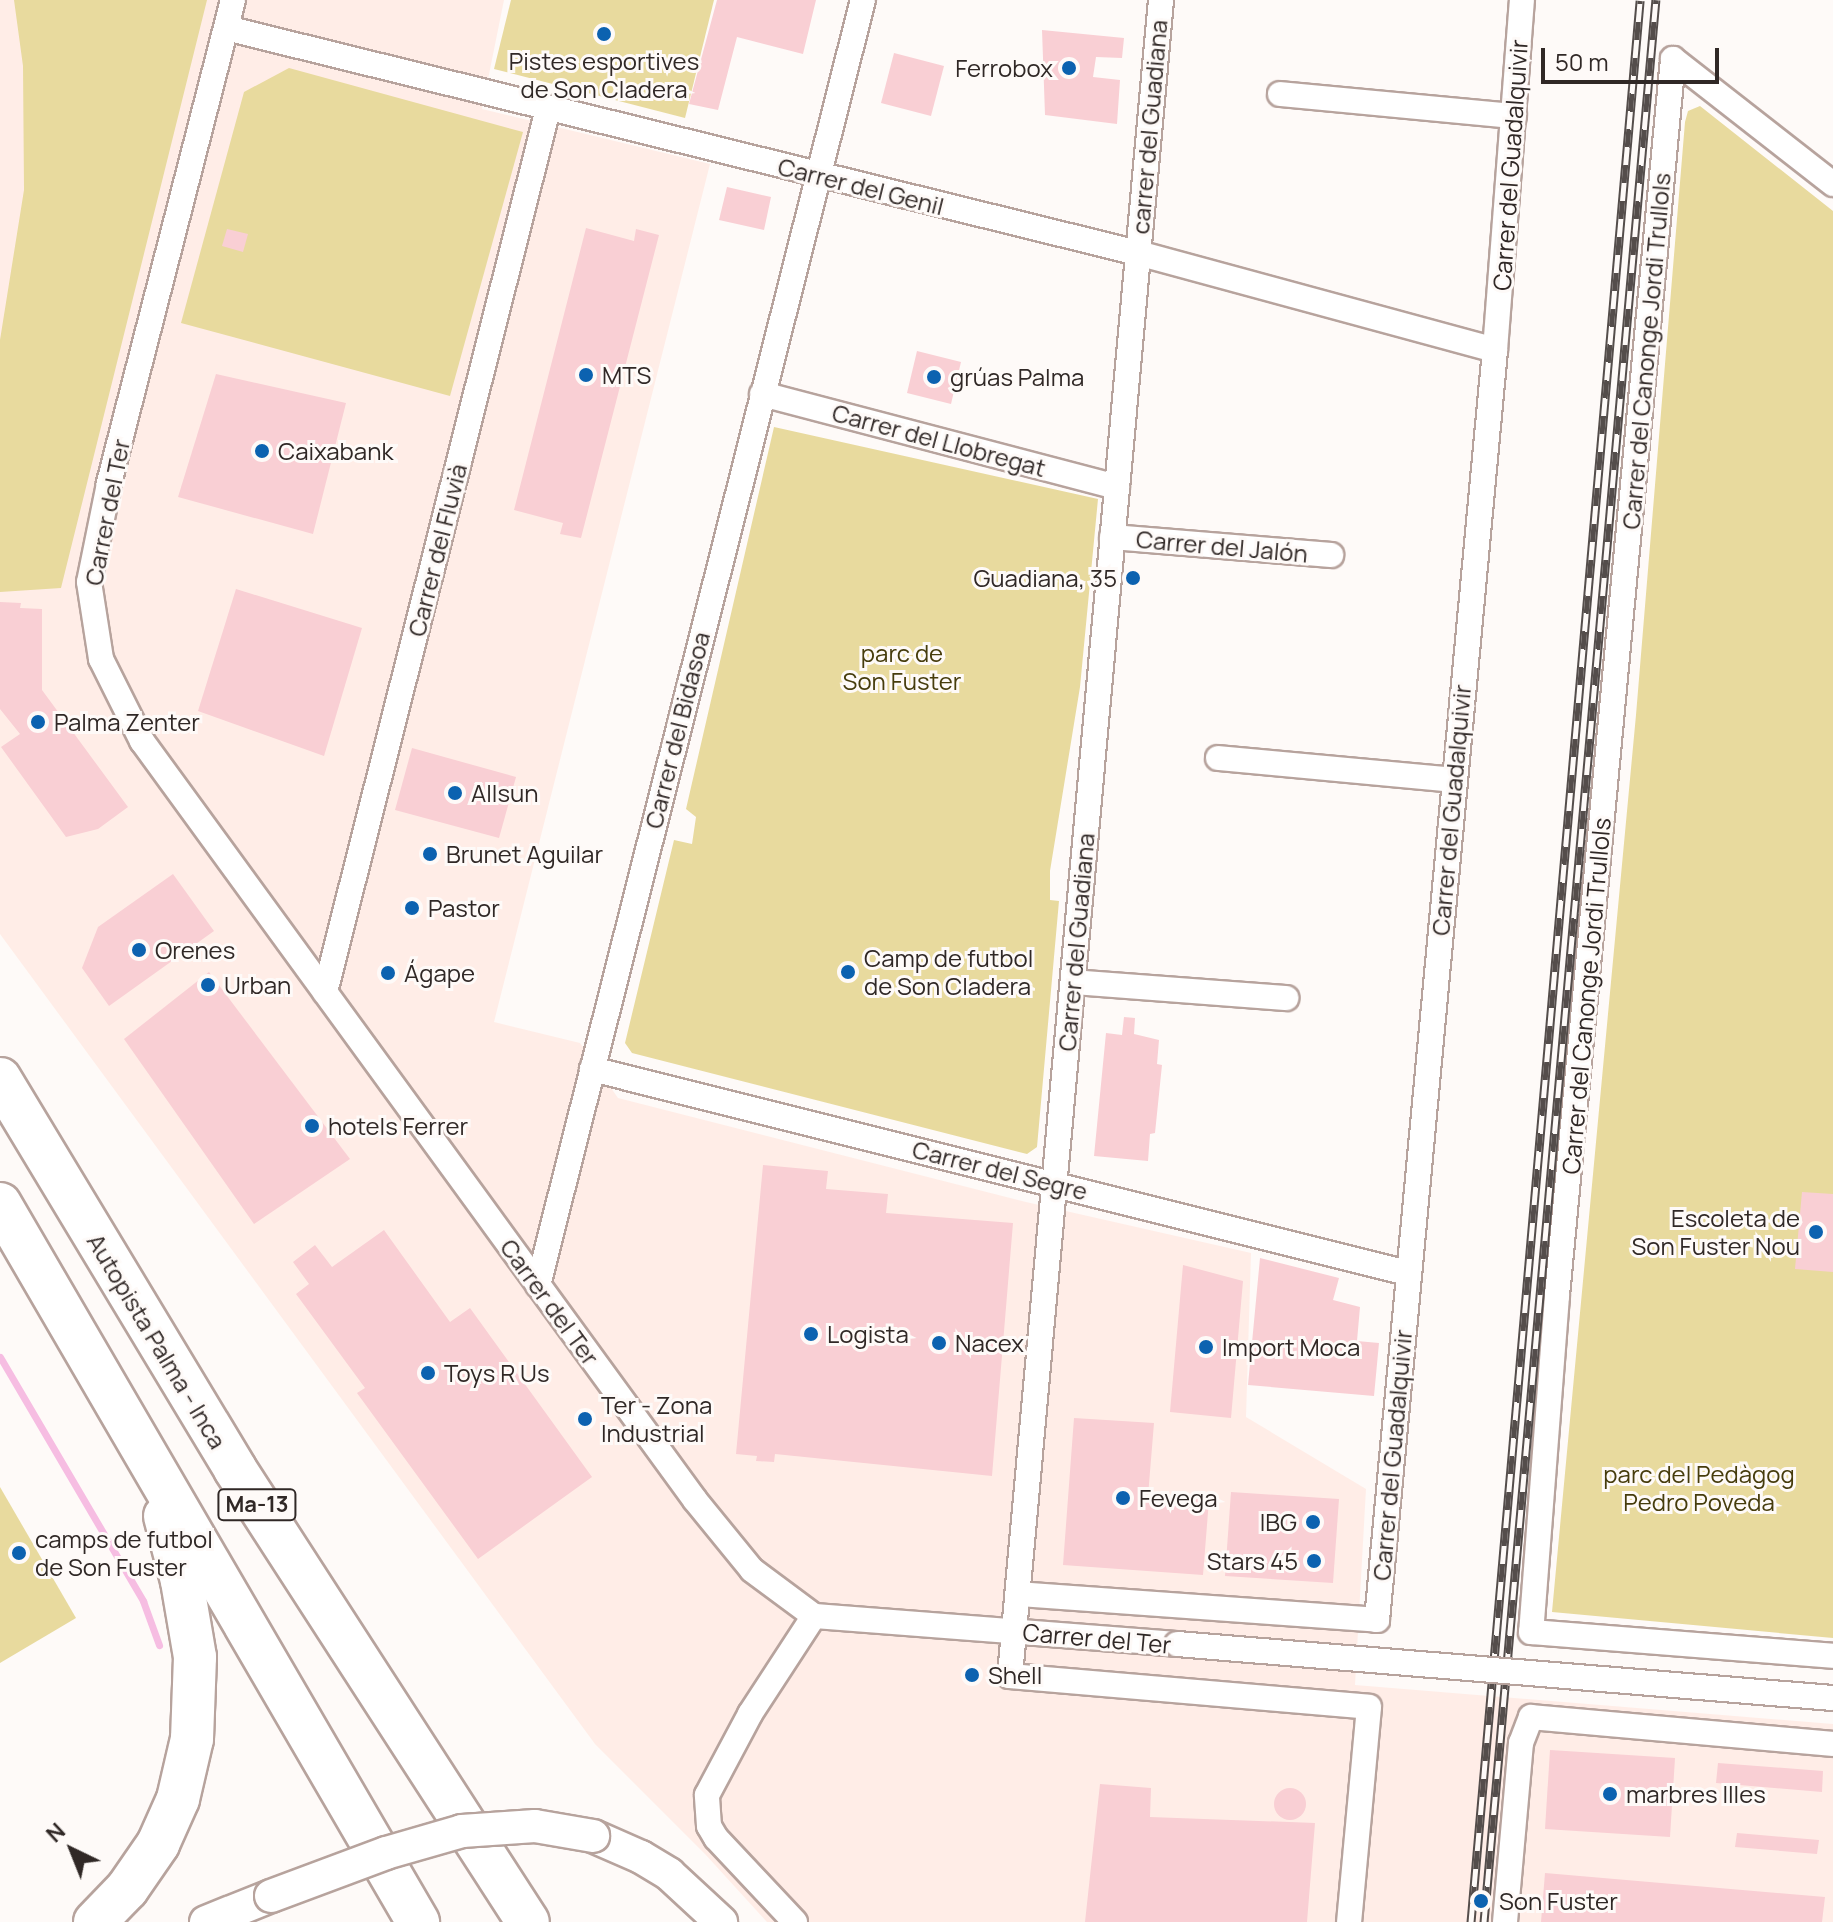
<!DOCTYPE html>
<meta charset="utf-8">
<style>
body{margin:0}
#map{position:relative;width:1833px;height:1922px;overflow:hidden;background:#fefaf8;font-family:Manrope,sans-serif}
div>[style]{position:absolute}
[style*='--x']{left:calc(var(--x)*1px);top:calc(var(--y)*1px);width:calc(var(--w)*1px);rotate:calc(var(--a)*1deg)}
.built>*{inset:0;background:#ffede7}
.green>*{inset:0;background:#e8da9e}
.stream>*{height:7px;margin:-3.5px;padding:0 3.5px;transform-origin:3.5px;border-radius:3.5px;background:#f6bde2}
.building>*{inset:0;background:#f9cfd4}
.round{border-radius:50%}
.roads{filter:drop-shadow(2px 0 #b7a39d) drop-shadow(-2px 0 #b7a39d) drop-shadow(0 2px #b7a39d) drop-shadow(0 -2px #b7a39d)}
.street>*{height:24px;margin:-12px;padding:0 12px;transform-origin:12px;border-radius:12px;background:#fff}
.secondary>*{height:32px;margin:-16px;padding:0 16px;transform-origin:16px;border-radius:16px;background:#fff}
.highway>*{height:42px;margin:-21px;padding:0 21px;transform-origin:21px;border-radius:21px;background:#fff}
.rail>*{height:9px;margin-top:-4.5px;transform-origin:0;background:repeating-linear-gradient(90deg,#fefaf8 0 18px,#544d4b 0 36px);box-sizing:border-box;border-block:2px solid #544d4b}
.bridges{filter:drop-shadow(2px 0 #b7a39d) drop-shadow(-2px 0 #b7a39d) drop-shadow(0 2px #b7a39d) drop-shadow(0 -2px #b7a39d)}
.street-bridge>*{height:24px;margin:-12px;padding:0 12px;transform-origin:12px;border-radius:12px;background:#fff}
.secondary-bridge>*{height:32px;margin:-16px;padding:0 16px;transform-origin:16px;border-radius:16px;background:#fff}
.dots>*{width:22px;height:22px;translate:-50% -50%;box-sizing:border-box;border:4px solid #fefaf8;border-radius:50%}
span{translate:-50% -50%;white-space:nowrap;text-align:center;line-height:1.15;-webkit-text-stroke:6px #fefaf8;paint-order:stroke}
.shield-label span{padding:2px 6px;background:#fefaf8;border:2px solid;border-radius:6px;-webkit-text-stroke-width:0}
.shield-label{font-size:22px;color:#302826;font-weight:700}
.poi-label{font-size:24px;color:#302826}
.right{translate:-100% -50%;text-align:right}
.left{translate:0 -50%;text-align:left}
.street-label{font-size:24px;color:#302826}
.park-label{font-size:24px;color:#463c0c}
.north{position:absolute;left:32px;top:1810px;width:80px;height:80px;-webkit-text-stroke:6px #fefaf8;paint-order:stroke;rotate:317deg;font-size:22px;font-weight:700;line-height:32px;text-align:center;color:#302826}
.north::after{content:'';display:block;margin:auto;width:28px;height:36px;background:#302826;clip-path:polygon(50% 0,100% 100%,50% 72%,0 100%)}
.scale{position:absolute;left:1541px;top:48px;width:178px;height:36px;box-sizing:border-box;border:4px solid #302826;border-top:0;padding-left:10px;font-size:24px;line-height:28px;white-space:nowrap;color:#302826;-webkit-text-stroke:6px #fefaf8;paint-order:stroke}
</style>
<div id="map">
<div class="built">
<div style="clip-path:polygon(0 0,504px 0,482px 109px,710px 164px,494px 1022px,580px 1043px,618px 1098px,1026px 1202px,1251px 1253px,1246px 1417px,1366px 1489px,1355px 1685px,1833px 1724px,1833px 1922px,767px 1922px,705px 1854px,595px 1744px,0 934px)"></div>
</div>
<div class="green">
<div style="clip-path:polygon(14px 0,207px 0,61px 588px,0 592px,0 340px,24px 190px,23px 66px)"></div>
<div style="clip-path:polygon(511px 0,714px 0,685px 118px,494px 69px)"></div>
<div style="clip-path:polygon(289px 68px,523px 132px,450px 396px,181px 323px,244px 92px)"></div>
<div style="clip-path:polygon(1700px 106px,1833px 211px,1833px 1638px,1552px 1612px,1636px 715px,1685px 122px,1688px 111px)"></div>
<div style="clip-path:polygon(774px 427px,1098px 499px,1080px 687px,1050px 871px,1050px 900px,1059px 901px,1037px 1147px,1027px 1154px,632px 1053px,625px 1043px,674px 840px,692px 844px,696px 817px,686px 809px)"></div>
<div style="clip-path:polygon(0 1487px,76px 1618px,0 1663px)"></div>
</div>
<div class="stream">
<div style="--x:0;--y:1357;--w:283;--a:59.6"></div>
<div style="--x:143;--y:1601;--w:47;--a:70"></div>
</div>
<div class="building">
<div style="clip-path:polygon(717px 0,816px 0,803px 54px,737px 37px,718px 110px,689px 104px)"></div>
<div style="clip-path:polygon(1042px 30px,1124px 38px,1122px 58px,1096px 57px,1093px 77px,1120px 80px,1117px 124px,1045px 115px)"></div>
<div style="clip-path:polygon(894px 53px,944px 66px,931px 116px,881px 103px)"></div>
<div style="clip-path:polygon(727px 187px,771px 197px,764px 230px,719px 220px)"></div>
<div style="clip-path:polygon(586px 228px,634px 241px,636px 229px,659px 235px,581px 538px,560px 534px,563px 523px,514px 510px)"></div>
<div style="clip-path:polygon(227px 229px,248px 234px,243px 252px,222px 246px)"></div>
<div style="clip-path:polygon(917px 351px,961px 362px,951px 404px,907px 393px)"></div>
<div style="clip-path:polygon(216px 374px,346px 403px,313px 534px,178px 497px)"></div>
<div style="clip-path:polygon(236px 589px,362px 628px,324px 756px,198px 711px)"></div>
<div style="clip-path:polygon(0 602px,21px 603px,20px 608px,42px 609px,42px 690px,128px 807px,98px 829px,66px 837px,1px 747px,20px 734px,0 709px)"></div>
<div style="clip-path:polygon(412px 748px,516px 777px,499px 838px,395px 810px)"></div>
<div style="clip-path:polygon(173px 874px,214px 931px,109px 1006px,82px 968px,98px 927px)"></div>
<div style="clip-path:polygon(209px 972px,350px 1159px,254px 1224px,124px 1039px)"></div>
<div style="clip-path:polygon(1124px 1017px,1135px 1018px,1134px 1034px,1159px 1040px,1157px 1064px,1162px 1065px,1155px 1133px,1150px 1134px,1148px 1161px,1094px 1156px,1106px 1033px,1122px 1035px)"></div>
<div style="clip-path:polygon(763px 1165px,828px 1171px,826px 1189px,888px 1194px,886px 1213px,1013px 1223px,992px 1476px,775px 1454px,774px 1462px,756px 1461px,757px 1456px,736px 1454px)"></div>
<div style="clip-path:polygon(1802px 1192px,1833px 1194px,1833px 1272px,1795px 1269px)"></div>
<div style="clip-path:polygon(384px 1230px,450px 1322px,470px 1308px,592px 1477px,478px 1559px,357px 1393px,365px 1388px,296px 1294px,309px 1284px,293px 1262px,315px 1245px,332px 1267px)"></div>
<div style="clip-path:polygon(1260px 1258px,1339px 1278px,1333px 1300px,1360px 1307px,1357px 1341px,1379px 1343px,1374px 1396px,1248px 1385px)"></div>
<div style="clip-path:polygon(1183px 1265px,1243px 1281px,1231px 1418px,1170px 1412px)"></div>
<div style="clip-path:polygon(1074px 1418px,1154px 1423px,1148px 1496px,1209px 1500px,1203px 1575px,1063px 1565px)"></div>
<div style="clip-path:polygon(1231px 1492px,1339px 1499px,1333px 1583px,1225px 1576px)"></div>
<div style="clip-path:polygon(1550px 1750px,1675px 1758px,1670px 1837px,1545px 1829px)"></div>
<div style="clip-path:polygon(1718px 1763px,1823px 1771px,1822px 1792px,1716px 1783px)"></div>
<div style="clip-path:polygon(1100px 1784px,1151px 1788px,1150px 1817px,1315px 1823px,1307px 1922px,1085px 1922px)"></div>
<div class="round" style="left:1274px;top:1788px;width:32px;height:32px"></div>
<div style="clip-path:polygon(1737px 1833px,1819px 1840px,1817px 1854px,1735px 1847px)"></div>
<div style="clip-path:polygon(1545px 1873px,1825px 1897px,1822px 1922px,1541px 1922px)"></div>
</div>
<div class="roads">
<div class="street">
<div style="--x:233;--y:0;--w:500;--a:104.4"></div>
<div style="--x:109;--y:484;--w:100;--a:101.5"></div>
<div style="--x:89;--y:582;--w:78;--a:81.1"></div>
<div style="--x:101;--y:659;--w:92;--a:63.4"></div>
<div style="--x:142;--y:741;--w:939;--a:53.92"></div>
<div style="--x:695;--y:1500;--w:90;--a:50.8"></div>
<div style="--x:752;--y:1570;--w:77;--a:36.6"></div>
<div style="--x:814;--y:1616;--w:364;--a:4.4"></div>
<div style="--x:1161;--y:0;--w:1683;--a:95.15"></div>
<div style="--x:1010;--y:1676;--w:360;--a:4.9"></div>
<div style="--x:1369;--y:1707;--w:216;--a:95.3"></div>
<div style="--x:226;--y:28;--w:939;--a:13.86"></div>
<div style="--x:1138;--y:253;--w:370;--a:15.2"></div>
<div style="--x:1673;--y:59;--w:1242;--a:95.36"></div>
<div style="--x:1557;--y:1296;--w:337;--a:94.4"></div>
<div style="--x:1531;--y:1632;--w:303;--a:4.5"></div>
<div style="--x:1673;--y:59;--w:203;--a:38"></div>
<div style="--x:1280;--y:94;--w:235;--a:5.4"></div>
<div style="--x:762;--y:394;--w:367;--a:14.7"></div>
<div style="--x:1112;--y:537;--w:220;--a:4.7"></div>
<div style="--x:1218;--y:758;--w:237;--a:5.3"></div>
<div style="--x:1073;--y:982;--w:214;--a:4.3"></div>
<div style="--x:325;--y:992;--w:911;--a:-75.83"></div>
<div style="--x:592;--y:1069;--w:840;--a:14.05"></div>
<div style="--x:538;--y:1285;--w:1325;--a:-75.81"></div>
<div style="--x:1018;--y:1594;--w:360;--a:4.1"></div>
<div style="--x:1377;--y:1620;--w:1275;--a:-84.69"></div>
<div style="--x:1495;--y:350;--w:351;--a:-85.6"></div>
<div style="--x:795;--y:1922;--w:115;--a:-133.2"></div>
<div style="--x:716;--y:1838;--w:14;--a:-120"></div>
<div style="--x:709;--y:1826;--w:31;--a:-94"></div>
<div style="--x:707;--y:1795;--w:92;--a:-62"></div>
<div style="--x:750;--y:1714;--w:117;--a:-56.9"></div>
<div style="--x:1505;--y:1922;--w:180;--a:-84.9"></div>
<div style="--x:1521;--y:1743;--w:28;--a:-69"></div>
<div style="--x:1531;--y:1717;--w:303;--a:5.1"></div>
</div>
<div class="secondary">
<div style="--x:593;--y:1836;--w:52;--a:23.6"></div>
<div style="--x:641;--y:1857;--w:33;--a:31"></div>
<div style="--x:669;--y:1874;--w:71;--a:42.7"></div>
<div style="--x:206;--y:1922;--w:70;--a:-21.8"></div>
</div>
<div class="highway">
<div style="--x:0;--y:1079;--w:455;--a:58.9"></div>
<div style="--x:235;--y:1469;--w:539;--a:57.11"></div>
<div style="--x:0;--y:1204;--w:831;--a:59.79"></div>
<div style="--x:95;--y:1922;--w:46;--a:-45.9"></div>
<div style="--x:127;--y:1889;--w:55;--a:-55.4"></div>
<div style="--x:158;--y:1844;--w:49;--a:-66"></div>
<div style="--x:178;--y:1799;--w:62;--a:-76.9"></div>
<div style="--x:192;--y:1739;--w:82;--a:-87.9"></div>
<div style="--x:195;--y:1657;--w:77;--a:-99.7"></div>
<div style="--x:182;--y:1581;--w:67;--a:-104.7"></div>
</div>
</div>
<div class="rail">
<div style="--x:1471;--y:1922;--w:1929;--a:-84.97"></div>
<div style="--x:1484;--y:1922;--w:1930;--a:-84.89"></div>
</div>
<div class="bridges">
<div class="street-bridge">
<div style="--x:1177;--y:1644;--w:658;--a:4.71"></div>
</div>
<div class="secondary-bridge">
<div style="--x:271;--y:1896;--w:123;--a:-20.5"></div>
<div style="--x:386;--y:1853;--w:79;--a:-16.1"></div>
<div style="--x:462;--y:1831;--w:73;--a:-3.9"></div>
<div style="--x:535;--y:1826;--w:59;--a:9.8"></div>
</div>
</div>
<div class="dots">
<div style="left:604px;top:34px;background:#0c62b0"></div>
<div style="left:1069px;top:68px;background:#0c62b0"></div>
<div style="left:586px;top:375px;background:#0c62b0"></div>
<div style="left:934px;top:377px;background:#0c62b0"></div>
<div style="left:262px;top:451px;background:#0c62b0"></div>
<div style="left:1133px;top:578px;background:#0c62b0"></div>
<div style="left:38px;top:722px;background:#0c62b0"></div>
<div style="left:455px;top:793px;background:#0c62b0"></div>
<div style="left:430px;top:854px;background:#0c62b0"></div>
<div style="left:412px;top:908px;background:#0c62b0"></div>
<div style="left:139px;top:950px;background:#0c62b0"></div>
<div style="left:848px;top:972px;background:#0c62b0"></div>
<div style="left:388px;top:973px;background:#0c62b0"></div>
<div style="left:208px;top:985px;background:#0c62b0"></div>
<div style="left:312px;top:1126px;background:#0c62b0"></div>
<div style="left:1816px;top:1232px;background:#0c62b0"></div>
<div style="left:811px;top:1334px;background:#0c62b0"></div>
<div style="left:939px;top:1343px;background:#0c62b0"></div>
<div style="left:1206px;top:1347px;background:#0c62b0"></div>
<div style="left:428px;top:1373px;background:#0c62b0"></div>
<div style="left:585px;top:1419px;background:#0c62b0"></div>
<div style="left:1123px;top:1498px;background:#0c62b0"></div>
<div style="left:1313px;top:1522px;background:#0c62b0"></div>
<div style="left:19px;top:1553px;background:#0c62b0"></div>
<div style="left:1314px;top:1561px;background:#0c62b0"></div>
<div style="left:972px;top:1675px;background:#0c62b0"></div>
<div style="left:1610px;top:1794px;background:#0c62b0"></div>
<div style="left:1481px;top:1901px;background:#0c62b0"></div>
</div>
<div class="shield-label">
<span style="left:257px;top:1505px">Ma-13</span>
</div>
<div class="poi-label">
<span style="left:604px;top:75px">Pistes esportives<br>de Son Cladera</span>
<span class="right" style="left:1053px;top:68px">Ferrobox</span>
<span class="left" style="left:602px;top:375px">MTS</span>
<span class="left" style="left:950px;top:377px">grúas Palma</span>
<span class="left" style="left:278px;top:451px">Caixabank</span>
<span class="right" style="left:1117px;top:578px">Guadiana, 35</span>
<span class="left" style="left:54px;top:722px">Palma Zenter</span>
<span class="left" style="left:471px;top:793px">Allsun</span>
<span class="left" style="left:446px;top:854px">Brunet Aguilar</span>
<span class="left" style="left:428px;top:908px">Pastor</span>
<span class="left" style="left:155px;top:950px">Orenes</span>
<span class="left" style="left:864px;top:972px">Camp de futbol<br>de Son Cladera</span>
<span class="left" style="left:404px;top:973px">Ágape</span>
<span class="left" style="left:224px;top:985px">Urban</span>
<span class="left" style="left:328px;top:1126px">hotels Ferrer</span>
<span class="right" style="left:1800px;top:1232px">Escoleta de<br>Son Fuster Nou</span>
<span class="left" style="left:827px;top:1334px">Logista</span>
<span class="left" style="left:955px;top:1343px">Nacex</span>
<span class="left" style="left:1222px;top:1347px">Import Moca</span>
<span class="left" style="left:444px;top:1373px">Toys R Us</span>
<span class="left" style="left:601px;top:1419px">Ter - Zona<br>Industrial</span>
<span class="left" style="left:1139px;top:1498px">Fevega</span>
<span class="right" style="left:1297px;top:1522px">IBG</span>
<span class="left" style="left:35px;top:1553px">camps de futbol<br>de Son Fuster</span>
<span class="right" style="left:1298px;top:1561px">Stars 45</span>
<span class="left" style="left:988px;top:1675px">Shell</span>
<span class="left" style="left:1626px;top:1794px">marbres Illes</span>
<span class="left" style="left:1499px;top:1901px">Son Fuster</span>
</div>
<div class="street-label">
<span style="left:1149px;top:127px;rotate:-85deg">carrer del Guadiana</span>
<span style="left:1510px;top:165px;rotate:-86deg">Carrer del Guadalquivir</span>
<span style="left:861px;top:186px;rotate:14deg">Carrer del Genil</span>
<span style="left:1646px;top:351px;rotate:-85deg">Carrer del Canonge Jordi Trullols</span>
<span style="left:939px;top:440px;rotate:15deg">Carrer del Llobregat</span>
<span style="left:107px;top:512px;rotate:-79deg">Carrer del Ter</span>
<span style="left:1222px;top:546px;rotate:5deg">Carrer del Jalón</span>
<span style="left:437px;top:550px;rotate:-76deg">Carrer del Fluvià</span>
<span style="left:677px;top:730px;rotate:-76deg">Carrer del Bidasoa</span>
<span style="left:1451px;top:810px;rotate:-85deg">Carrer del Guadalquivir</span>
<span style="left:1076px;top:942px;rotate:-85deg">Carrer del Guadiana</span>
<span style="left:1586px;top:996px;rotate:-85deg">Carrer del Canonge Jordi Trullols</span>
<span style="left:1000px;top:1170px;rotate:14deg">Carrer del Segre</span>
<span style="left:550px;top:1302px;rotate:54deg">Carrer del Ter</span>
<span style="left:157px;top:1341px;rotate:59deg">Autopista Palma - Inca</span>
<span style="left:1392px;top:1455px;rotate:-85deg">Carrer del Guadalquivir</span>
<span style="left:1097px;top:1638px;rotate:5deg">Carrer del Ter</span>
</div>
<div class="park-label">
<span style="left:902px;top:667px">parc de<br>Son Fuster</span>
<span style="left:1699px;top:1488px">parc del Pedàgog<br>Pedro Poveda</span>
</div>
<div class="north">N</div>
<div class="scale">50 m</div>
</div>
